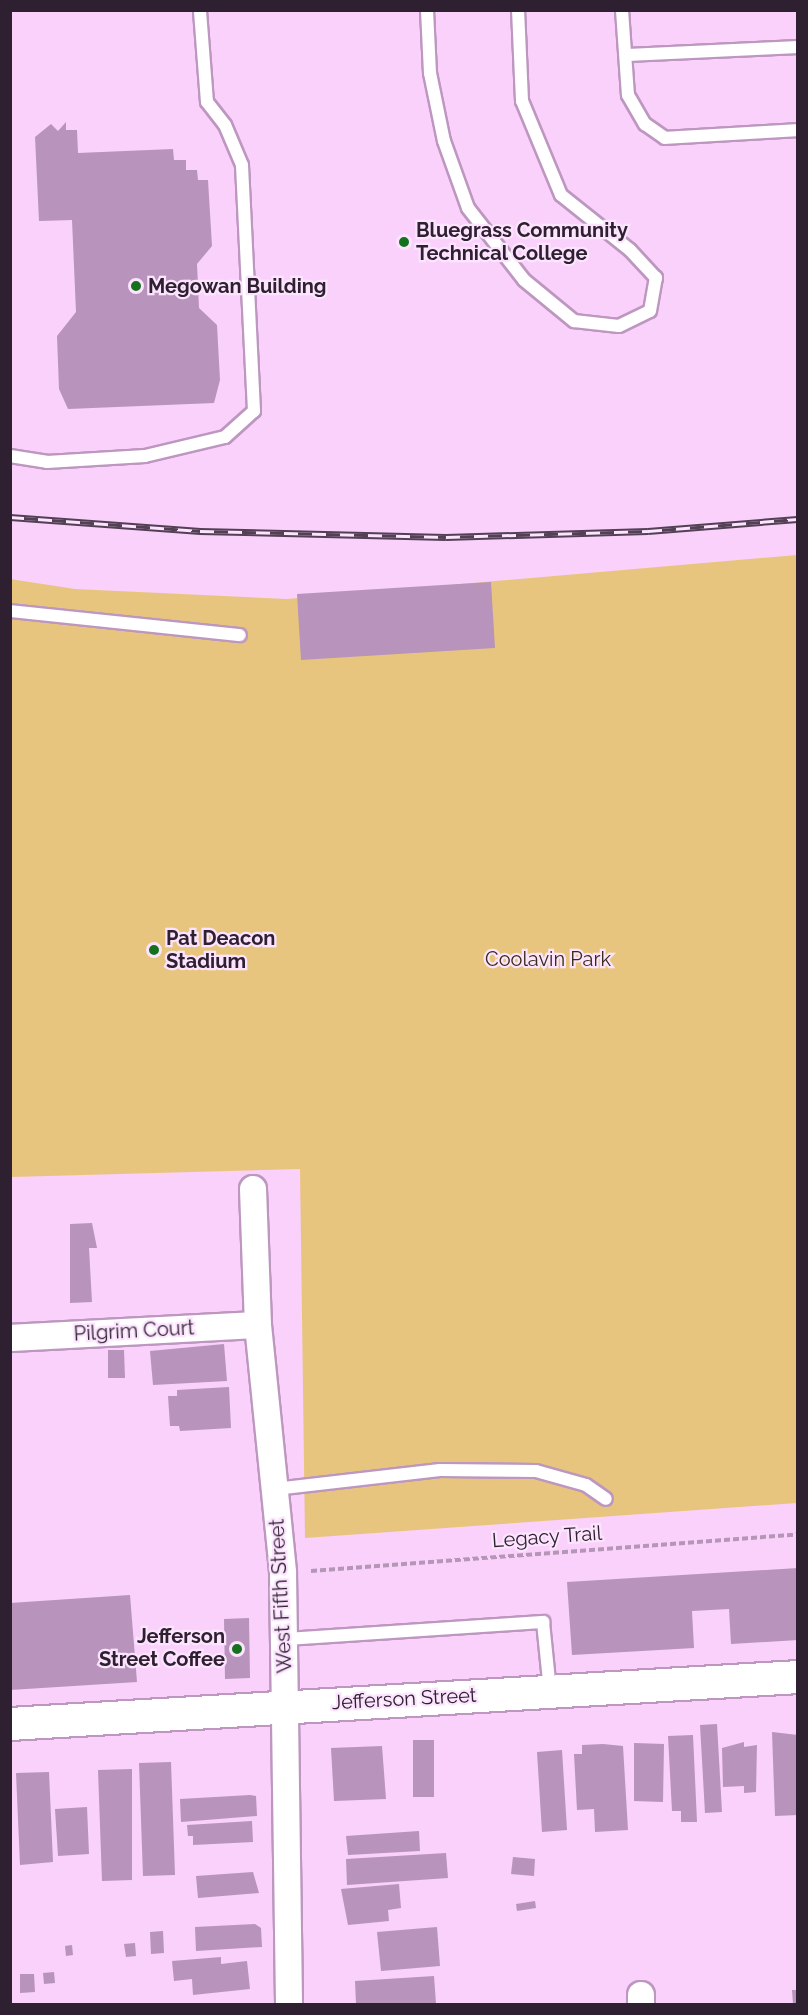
<!DOCTYPE html>
<style>
body{margin:0}
#map{position:relative;width:808px;height:2015px;overflow:hidden;background:#f9d1fb;font-family:Raleway,sans-serif}
div>[style]{position:absolute}
[style*='--x']{left:calc(var(--x)*1px);top:calc(var(--y)*1px);width:calc(var(--w)*1px);rotate:calc(var(--a)*1deg)}
.green>*{inset:0;background:#e8c57e}
.building>*{inset:0;background:#b893bb}
.path>*{height:4px;margin-top:-2px;transform-origin:0;background:repeating-linear-gradient(90deg,#b596b7 0 6px,transparent 0 9px)}
.roads{filter:drop-shadow(2px 0 #bd97c0) drop-shadow(-2px 0 #bd97c0) drop-shadow(0 2px #bd97c0) drop-shadow(0 -2px #bd97c0)}
.service>*{height:12px;margin:-6px;padding:0 6px;transform-origin:6px;border-radius:6px;background:#fff}
.minor>*{height:26px;margin:-13px;padding:0 13px;transform-origin:13px;border-radius:13px;background:#fff}
.tertiary>*{height:32px;margin:-16px;padding:0 16px;transform-origin:16px;border-radius:16px;background:#fff}
.rail>*{height:7px;margin-top:-3.5px;transform-origin:0;background:repeating-linear-gradient(90deg,#fce4fe 0 14px,#534055 0 28px);box-sizing:border-box;border-block:2px solid #534055}
.dots>*{width:16px;height:16px;translate:-50% -50%;box-sizing:border-box;border:3px solid #fce4fe;border-radius:50%}
span{translate:-50% -50%;white-space:nowrap;text-align:center;line-height:1.15;-webkit-text-stroke:4.5px #fce4fe;paint-order:stroke}
.poi-label{font-size:20px;color:#2e2030;font-weight:700}
.left{translate:0 -50%;text-align:left}
.right{translate:-100% -50%;text-align:right}
.park-label{font-size:20px;color:#362c17}
.street-label{font-size:20px;color:#2e2030}
.frame{position:absolute;inset:0;border:12px solid #2e2030;pointer-events:none}
</style>
<div id="map">
<div class="green">
<div style="clip-path:polygon(797px 555px,797px 1503px,305px 1538px,300px 1169px,11px 1177px,10px 579px,75px 589px,287px 599px)"></div>
</div>
<div class="building">
<div style="clip-path:polygon(66px 122px,66px 130px,77px 130px,78px 153px,173px 149px,174px 160px,186px 160px,186px 170px,197px 170px,198px 180px,208px 180px,212px 246px,197px 264px,199px 308px,217px 325px,220px 380px,214px 403px,68px 409px,59px 389px,57px 336px,76px 312px,72px 220px,39px 221px,35px 137px,51px 124px,58px 131px)"></div>
<div style="clip-path:polygon(491px 582px,495px 648px,301px 660px,297px 594px)"></div>
<div style="clip-path:polygon(92px 1223px,97px 1248px,89px 1248px,92px 1302px,70px 1303px,70px 1224px)"></div>
<div style="clip-path:polygon(224px 1344px,227px 1381px,153px 1385px,150px 1351px)"></div>
<div style="clip-path:polygon(108px 1350px,124px 1350px,125px 1378px,108px 1378px)"></div>
<div style="clip-path:polygon(229px 1387px,231px 1428px,180px 1431px,179px 1426px,170px 1426px,168px 1396px,177px 1396px,177px 1390px)"></div>
<div style="clip-path:polygon(798px 1568px,798px 1640px,731px 1644px,729px 1609px,692px 1611px,694px 1648px,572px 1655px,567px 1582px)"></div>
<div style="clip-path:polygon(130px 1595px,137px 1682px,10px 1690px,10px 1603px)"></div>
<div style="clip-path:polygon(249px 1618px,250px 1678px,225px 1679px,224px 1619px)"></div>
<div style="clip-path:polygon(717px 1724px,722px 1812px,705px 1813px,700px 1725px)"></div>
<div style="clip-path:polygon(772px 1732px,798px 1735px,798px 1815px,775px 1816px)"></div>
<div style="clip-path:polygon(693px 1735px,697px 1822px,681px 1822px,681px 1811px,672px 1811px,668px 1736px)"></div>
<div style="clip-path:polygon(413px 1740px,434px 1740px,434px 1797px,413px 1797px)"></div>
<div style="clip-path:polygon(744px 1742px,744px 1747px,757px 1745px,756px 1792px,744px 1793px,744px 1786px,723px 1787px,722px 1748px)"></div>
<div style="clip-path:polygon(634px 1743px,664px 1744px,663px 1802px,634px 1801px)"></div>
<div style="clip-path:polygon(603px 1744px,623px 1746px,628px 1830px,595px 1832px,594px 1809px,577px 1810px,574px 1754px,582px 1754px,582px 1745px)"></div>
<div style="clip-path:polygon(382px 1746px,386px 1799px,334px 1801px,331px 1748px)"></div>
<div style="clip-path:polygon(562px 1750px,567px 1830px,542px 1832px,537px 1752px)"></div>
<div style="clip-path:polygon(171px 1762px,175px 1875px,143px 1876px,139px 1763px)"></div>
<div style="clip-path:polygon(132px 1769px,132px 1880px,102px 1881px,98px 1770px)"></div>
<div style="clip-path:polygon(49px 1772px,53px 1862px,20px 1865px,16px 1773px)"></div>
<div style="clip-path:polygon(250px 1795px,256px 1796px,257px 1816px,181px 1822px,180px 1799px)"></div>
<div style="clip-path:polygon(87px 1807px,89px 1854px,58px 1856px,55px 1809px)"></div>
<div style="clip-path:polygon(252px 1821px,253px 1842px,193px 1845px,193px 1836px,188px 1836px,187px 1825px)"></div>
<div style="clip-path:polygon(419px 1831px,420px 1851px,348px 1855px,346px 1836px)"></div>
<div style="clip-path:polygon(446px 1853px,448px 1878px,347px 1885px,346px 1859px)"></div>
<div style="clip-path:polygon(513px 1857px,535px 1859px,534px 1876px,511px 1874px)"></div>
<div style="clip-path:polygon(253px 1872px,259px 1893px,198px 1898px,196px 1876px)"></div>
<div style="clip-path:polygon(399px 1884px,401px 1908px,388px 1910px,389px 1921px,348px 1925px,341px 1889px)"></div>
<div style="clip-path:polygon(535px 1901px,536px 1908px,517px 1911px,516px 1904px)"></div>
<div style="clip-path:polygon(255px 1924px,261px 1928px,262px 1947px,196px 1951px,195px 1927px)"></div>
<div style="clip-path:polygon(437px 1927px,440px 1966px,381px 1971px,377px 1932px)"></div>
<div style="clip-path:polygon(163px 1931px,164px 1953px,151px 1954px,150px 1932px)"></div>
<div style="clip-path:polygon(135px 1943px,136px 1956px,126px 1957px,124px 1944px)"></div>
<div style="clip-path:polygon(72px 1945px,73px 1955px,66px 1956px,65px 1946px)"></div>
<div style="clip-path:polygon(221px 1957px,221px 1964px,247px 1961px,250px 1989px,193px 1995px,192px 1979px,174px 1981px,172px 1961px)"></div>
<div style="clip-path:polygon(54px 1972px,55px 1983px,44px 1984px,43px 1973px)"></div>
<div style="clip-path:polygon(20px 1974px,34px 1974px,35px 1992px,20px 1993px)"></div>
<div style="clip-path:polygon(434px 1976px,436px 2004px,356px 2004px,355px 1981px)"></div>
<div style="clip-path:polygon(792px 1990px,798px 1990px,798px 2004px,793px 2004px)"></div>
</div>
<div class="path">
<div style="--x:311;--y:1571;--w:488;--a:-4.3"></div>
</div>
<div class="roads">
<div class="service">
<div style="--x:427;--y:10;--w:63;--a:87.3"></div>
<div style="--x:430;--y:73;--w:69;--a:78.4"></div>
<div style="--x:444;--y:141;--w:71;--a:70.3"></div>
<div style="--x:468;--y:208;--w:91;--a:52.1"></div>
<div style="--x:524;--y:280;--w:65;--a:39.4"></div>
<div style="--x:574;--y:321;--w:45;--a:6.3"></div>
<div style="--x:619;--y:326;--w:34;--a:-26"></div>
<div style="--x:650;--y:311;--w:34;--a:-80"></div>
<div style="--x:656;--y:278;--w:38;--a:-133"></div>
<div style="--x:630;--y:250;--w:88;--a:-141.4"></div>
<div style="--x:561;--y:195;--w:102;--a:-112.5"></div>
<div style="--x:522;--y:101;--w:91;--a:-92.5"></div>
<div style="--x:622;--y:10;--w:85;--a:86"></div>
<div style="--x:628;--y:95;--w:34;--a:60"></div>
<div style="--x:645;--y:124;--w:24;--a:35"></div>
<div style="--x:665;--y:138;--w:133;--a:-3.4"></div>
<div style="--x:628;--y:55;--w:170;--a:-2.7"></div>
<div style="--x:10;--y:456;--w:37;--a:9"></div>
<div style="--x:47;--y:462;--w:98;--a:-3.5"></div>
<div style="--x:145;--y:456;--w:82;--a:-13.4"></div>
<div style="--x:225;--y:437;--w:39;--a:-42"></div>
<div style="--x:254;--y:411;--w:246;--a:-92.8"></div>
<div style="--x:242;--y:165;--w:43;--a:-113"></div>
<div style="--x:225;--y:125;--w:29;--a:-128"></div>
<div style="--x:207;--y:102;--w:92;--a:-94.4"></div>
<div style="--x:10;--y:611;--w:231;--a:6"></div>
<div style="--x:275;--y:1489;--w:166;--a:-6.6"></div>
<div style="--x:440;--y:1470;--w:96;--a:0.6"></div>
<div style="--x:536;--y:1471;--w:52;--a:15.6"></div>
<div style="--x:586;--y:1485;--w:24;--a:35"></div>
<div style="--x:285;--y:1639;--w:259;--a:-3.8"></div>
<div style="--x:543;--y:1622;--w:69;--a:84.2"></div>
</div>
<div class="minor">
<div style="--x:253;--y:1189;--w:136;--a:87.9"></div>
<div style="--x:258;--y:1325;--w:249;--a:84.2"></div>
<div style="--x:283;--y:1573;--w:431;--a:89.2"></div>
<div style="--x:10;--y:1338;--w:248;--a:-3"></div>
<div style="--x:641;--y:1995;--w:9;--a:90"></div>
</div>
<div class="tertiary">
<div style="--x:10;--y:1724;--w:789;--a:-3.41"></div>
</div>
</div>
<div class="rail">
<div style="--x:10;--y:517;--w:191;--a:4.2"></div>
<div style="--x:200;--y:531;--w:246;--a:1.4"></div>
<div style="--x:446;--y:537;--w:202;--a:-1.7"></div>
<div style="--x:648;--y:531;--w:150;--a:-4.6"></div>
</div>
<div class="dots">
<div style="left:404px;top:242px;background:#14711e"></div>
<div style="left:136px;top:286px;background:#14711e"></div>
<div style="left:154px;top:950px;background:#14711e"></div>
<div style="left:237px;top:1649px;background:#14711e"></div>
</div>
<div class="poi-label">
<span class="left" style="left:416px;top:242px">Bluegrass Community<br>Technical College</span>
<span class="left" style="left:148px;top:286px">Megowan Building</span>
<span class="left" style="left:166px;top:950px">Pat Deacon<br>Stadium</span>
<span class="right" style="left:225px;top:1648px">Jefferson<br>Street Coffee</span>
</div>
<div class="park-label">
<span style="left:548px;top:959px">Coolavin Park</span>
</div>
<div class="street-label">
<span style="left:134px;top:1331px;rotate:-3deg">Pilgrim Court</span>
<span style="left:547px;top:1537px;rotate:-4deg">Legacy Trail</span>
<span style="left:281px;top:1596px;rotate:-93deg">West Fifth Street</span>
<span style="left:404px;top:1699px;rotate:-3deg">Jefferson Street</span>
</div>
<div class="frame"></div>
</div>
